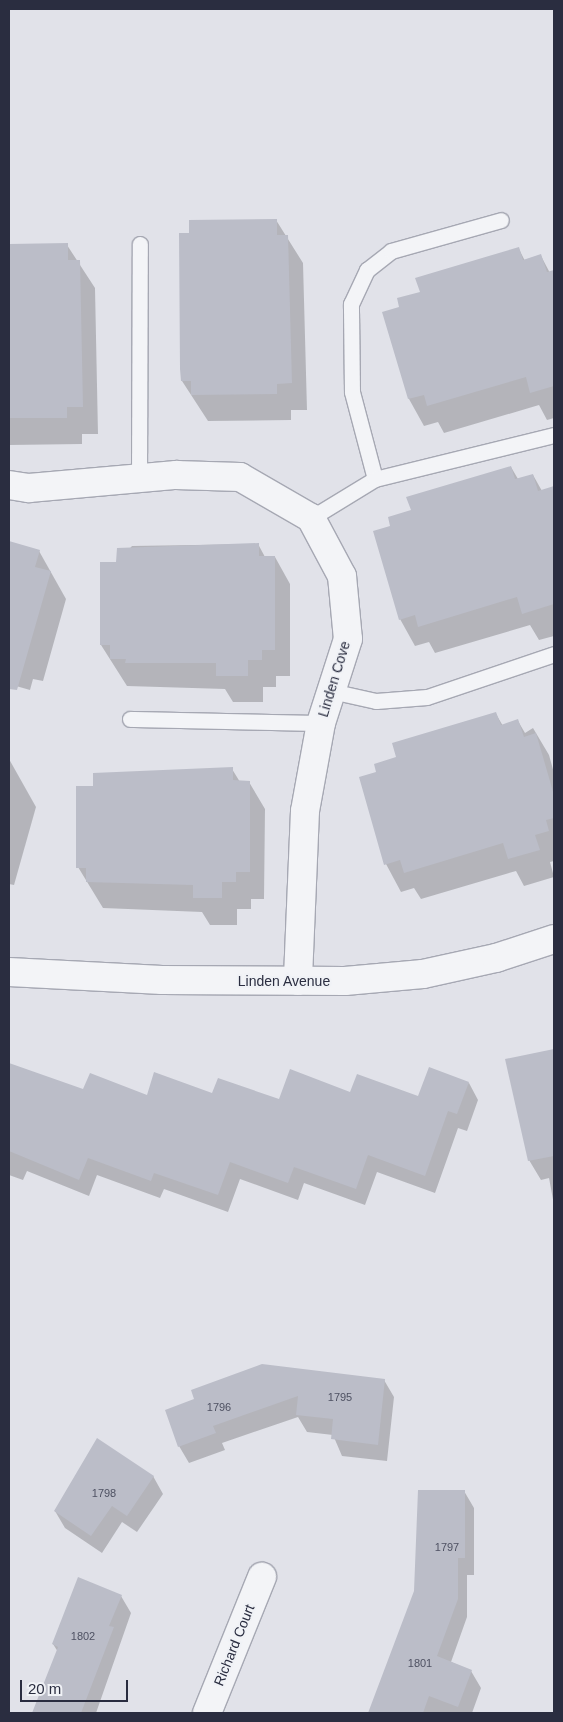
<!DOCTYPE html>
<style>
body{margin:0}
#map{position:relative;width:563px;height:1722px;overflow:hidden;background:#e1e2e9;font-family:Arial,sans-serif}
div>[style]{position:absolute}
[style*='--x']{left:calc(var(--x)*1px);top:calc(var(--y)*1px);width:calc(var(--w)*1px);rotate:calc(var(--a)*1deg)}
.shadow>*{inset:0;background:#0003}
.building>*{inset:0;background:#bbbdc8}
.roads{filter:drop-shadow(1px 0 #a6a8b3) drop-shadow(-1px 0 #a6a8b3) drop-shadow(0 1px #a6a8b3) drop-shadow(0 -1px #a6a8b3)}
.service>*{height:15px;margin:-7.5px;padding:0 7.5px;transform-origin:7.5px;border-radius:7.5px;background:#f3f4f7}
.minor>*{height:28px;margin:-14px;padding:0 14px;transform-origin:14px;border-radius:14px;background:#f3f4f7}
.tertiary>*{height:28px;margin:-14px;padding:0 14px;transform-origin:14px;border-radius:14px;background:#f3f4f7}
span{translate:-50% -50%;white-space:nowrap;text-align:center;line-height:1.15;-webkit-text-stroke:4px #f0f2f6;paint-order:stroke}
.number-label{font-size:11px;color:#4e5162}
.number-label span{-webkit-text-stroke-width:0}
.street-label{font-size:14px;color:#2a2d40}
.frame{position:absolute;inset:0;border:10px solid #2a2d40;pointer-events:none}
.scale{position:absolute;left:20px;top:1680px;width:108px;height:22px;box-sizing:border-box;border:2px solid #2a2d40;border-top:0;padding-left:6px;font-size:15px;line-height:18px;white-space:nowrap;color:#2a2d40;-webkit-text-stroke:4px #f0f2f6;paint-order:stroke}
</style>
<div id="map">
<div class="shadow">
<div style="clip-path:polygon(276px 220px,303px 263px,307px 410px,291px 410px,291px 420px,208px 421px,182px 381px,181px 369px)"></div>
<div style="clip-path:polygon(9px 245px,67px 245px,95px 288px,98px 434px,82px 434px,82px 444px,9px 445px)"></div>
<div style="clip-path:polygon(519px 249px,525px 261px,541px 256px,550px 273px,554px 271px,554px 418px,547px 420px,539px 405px,444px 433px,438px 422px,424px 426px,409px 399px,401px 308px,421px 293px)"></div>
<div style="clip-path:polygon(511px 467px,518px 479px,533px 475px,542px 491px,550px 489px,554px 496px,554px 636px,539px 640px,530px 625px,435px 653px,429px 642px,415px 646px,400px 619px,392px 527px,412px 511px)"></div>
<div style="clip-path:polygon(9px 544px,39px 551px,66px 599px,43px 681px,33px 679px,30px 690px,9px 684px)"></div>
<div style="clip-path:polygon(258px 544px,265px 557px,275px 557px,290px 584px,290px 676px,276px 676px,276px 687px,263px 687px,263px 702px,233px 702px,225px 689px,127px 686px,101px 645px,117px 563px,132px 546px)"></div>
<div style="clip-path:polygon(496px 714px,503px 726px,518px 721px,525px 733px,533px 728px,549px 755px,554px 773px,554px 861px,550px 862px,554px 877px,524px 886px,516px 871px,421px 899px,414px 888px,401px 892px,386px 864px,377px 773px,398px 758px)"></div>
<div style="clip-path:polygon(9px 759px,36px 807px,14px 885px,9px 884px)"></div>
<div style="clip-path:polygon(232px 769px,240px 782px,249px 782px,265px 809px,264px 899px,251px 899px,251px 909px,237px 909px,237px 925px,210px 925px,202px 912px,103px 908px,78px 867px,94px 788px)"></div>
<div style="clip-path:polygon(554px 1050px,554px 1205px,549px 1178px,541px 1180px,529px 1160px,507px 1060px)"></div>
<div style="clip-path:polygon(13px 1065px,84px 1091px,147px 1096px,213px 1094px,280px 1100px,351px 1093px,419px 1098px,469px 1083px,478px 1100px,467px 1131px,458px 1128px,435px 1193px,377px 1172px,365px 1205px,304px 1183px,298px 1200px,240px 1179px,228px 1212px,164px 1189px,160px 1198px,97px 1175px,89px 1196px,27px 1171px,23px 1180px,9px 1175px)"></div>
<div style="clip-path:polygon(384px 1380px,394px 1397px,387px 1461px,342px 1456px,333px 1435px,307px 1432px,298px 1417px,222px 1443px,225px 1450px,189px 1463px,179px 1446px,196px 1400px)"></div>
<div style="clip-path:polygon(153px 1476px,163px 1494px,137px 1532px,122px 1522px,102px 1553px,65px 1528px,55px 1511px)"></div>
<div style="clip-path:polygon(464px 1491px,474px 1508px,474px 1575px,467px 1575px,467px 1617px,451px 1662px,471px 1671px,481px 1688px,472px 1713px,374px 1713px,371px 1708px)"></div>
<div style="clip-path:polygon(121px 1596px,131px 1613px,96px 1713px,34px 1713px,58px 1652px,53px 1644px)"></div>
</div>
<div class="building">
<div style="clip-path:polygon(277px 219px,277px 235px,288px 235px,292px 383px,277px 384px,277px 394px,191px 395px,191px 381px,181px 381px,180px 369px,179px 233px,189px 233px,189px 220px)"></div>
<div style="clip-path:polygon(68px 243px,68px 260px,80px 260px,83px 407px,67px 407px,67px 418px,9px 418px,9px 244px)"></div>
<div style="clip-path:polygon(519px 247px,523px 260px,541px 254px,547px 272px,554px 270px,554px 386px,530px 393px,526px 377px,427px 406px,424px 395px,408px 399px,382px 312px,399px 307px,397px 298px,420px 292px,415px 278px)"></div>
<div style="clip-path:polygon(511px 466px,515px 479px,533px 474px,538px 491px,554px 486px,554px 604px,522px 614px,517px 597px,418px 627px,415px 615px,399px 620px,373px 531px,390px 526px,388px 517px,411px 510px,406px 497px)"></div>
<div style="clip-path:polygon(9px 541px,40px 550px,35px 567px,51px 571px,17px 690px,9px 689px)"></div>
<div style="clip-path:polygon(259px 543px,259px 556px,275px 556px,275px 650px,262px 650px,262px 660px,248px 660px,248px 676px,216px 676px,216px 663px,125px 663px,126px 659px,110px 659px,110px 645px,100px 645px,100px 562px,116px 562px,117px 548px)"></div>
<div style="clip-path:polygon(496px 712px,501px 725px,518px 719px,524px 737px,536px 733px,554px 795px,554px 818px,546px 820px,549px 831px,535px 835px,540px 850px,508px 859px,503px 843px,404px 873px,400px 860px,384px 865px,359px 777px,376px 772px,374px 764px,396px 757px,392px 743px)"></div>
<div style="clip-path:polygon(233px 767px,233px 780px,250px 781px,250px 872px,236px 872px,236px 882px,222px 882px,222px 898px,193px 898px,193px 885px,86px 882px,86px 868px,76px 868px,76px 786px,93px 786px,93px 773px)"></div>
<div style="clip-path:polygon(554px 1049px,554px 1156px,528px 1161px,505px 1059px)"></div>
<div style="clip-path:polygon(9px 1063px,83px 1089px,90px 1073px,147px 1095px,154px 1072px,212px 1093px,218px 1078px,279px 1099px,290px 1069px,350px 1092px,357px 1074px,418px 1096px,429px 1067px,469px 1082px,457px 1114px,448px 1111px,425px 1176px,368px 1155px,356px 1189px,294px 1167px,288px 1183px,230px 1162px,218px 1195px,154px 1173px,151px 1181px,88px 1158px,79px 1180px,9px 1151px)"></div>
<div style="clip-path:polygon(262px 1364px,385px 1379px,378px 1445px,331px 1439px,333px 1419px,296px 1415px,298px 1396px,213px 1426px,216px 1433px,178px 1447px,165px 1410px,194px 1399px,191px 1390px)"></div>
<div style="clip-path:polygon(97px 1438px,154px 1476px,127px 1516px,112px 1506px,91px 1536px,54px 1511px)"></div>
<div style="clip-path:polygon(418px 1490px,465px 1490px,465px 1558px,458px 1558px,458px 1599px,437px 1656px,472px 1670px,458px 1707px,429px 1696px,423px 1713px,368px 1713px,414px 1591px)"></div>
<div style="clip-path:polygon(78px 1577px,122px 1595px,109px 1626px,114px 1627px,81px 1713px,32px 1713px,58px 1647px,52px 1644px)"></div>
</div>
<div class="roads">
<div class="service">
<div style="--x:375;--y:479;--w:90;--a:-104.8"></div>
<div style="--x:352;--y:392;--w:88;--a:-90.7"></div>
<div style="--x:351;--y:304;--w:38;--a:-65"></div>
<div style="--x:367;--y:270;--w:31;--a:-38"></div>
<div style="--x:391;--y:251;--w:114;--a:-15.7"></div>
<div style="--x:139;--y:480;--w:236;--a:-89.8"></div>
<div style="--x:311;--y:518;--w:75;--a:-31.4"></div>
<div style="--x:375;--y:479;--w:184;--a:-13.8"></div>
<div style="--x:331;--y:691;--w:46;--a:12.5"></div>
<div style="--x:376;--y:701;--w:51;--a:-4.5"></div>
<div style="--x:427;--y:697;--w:134;--a:-18.7"></div>
<div style="--x:130;--y:719;--w:191;--a:1.2"></div>
</div>
<div class="minor">
<div style="--x:9;--y:485;--w:20;--a:9"></div>
<div style="--x:29;--y:488;--w:148;--a:-5.1"></div>
<div style="--x:176;--y:475;--w:64;--a:1.8"></div>
<div style="--x:240;--y:477;--w:82;--a:30"></div>
<div style="--x:311;--y:518;--w:66;--a:61.9"></div>
<div style="--x:342;--y:576;--w:63;--a:84.6"></div>
<div style="--x:348;--y:639;--w:88;--a:107.8"></div>
<div style="--x:321;--y:723;--w:89;--a:100.3"></div>
<div style="--x:305;--y:811;--w:170;--a:92.4"></div>
<div style="--x:207;--y:1713;--w:147;--a:-68"></div>
</div>
<div class="tertiary">
<div style="--x:9;--y:972;--w:153;--a:3"></div>
<div style="--x:162;--y:980;--w:183;--a:0.3"></div>
<div style="--x:345;--y:981;--w:78;--a:-5.1"></div>
<div style="--x:423;--y:974;--w:75;--a:-12.4"></div>
<div style="--x:496;--y:958;--w:61;--a:-18.1"></div>
</div>
</div>
<div class="number-label">
<span style="left:340px;top:1397px">1795</span>
<span style="left:219px;top:1407px">1796</span>
<span style="left:104px;top:1493px">1798</span>
<span style="left:447px;top:1547px">1797</span>
<span style="left:83px;top:1636px">1802</span>
<span style="left:420px;top:1663px">1801</span>
</div>
<div class="street-label">
<span style="left:334px;top:679px;rotate:-73deg">Linden Cove</span>
<span style="left:284px;top:981px">Linden Avenue</span>
<span style="left:234px;top:1645px;rotate:-68deg">Richard Court</span>
</div>
<div class="frame"></div>
<div class="scale">20 m</div>
</div>
